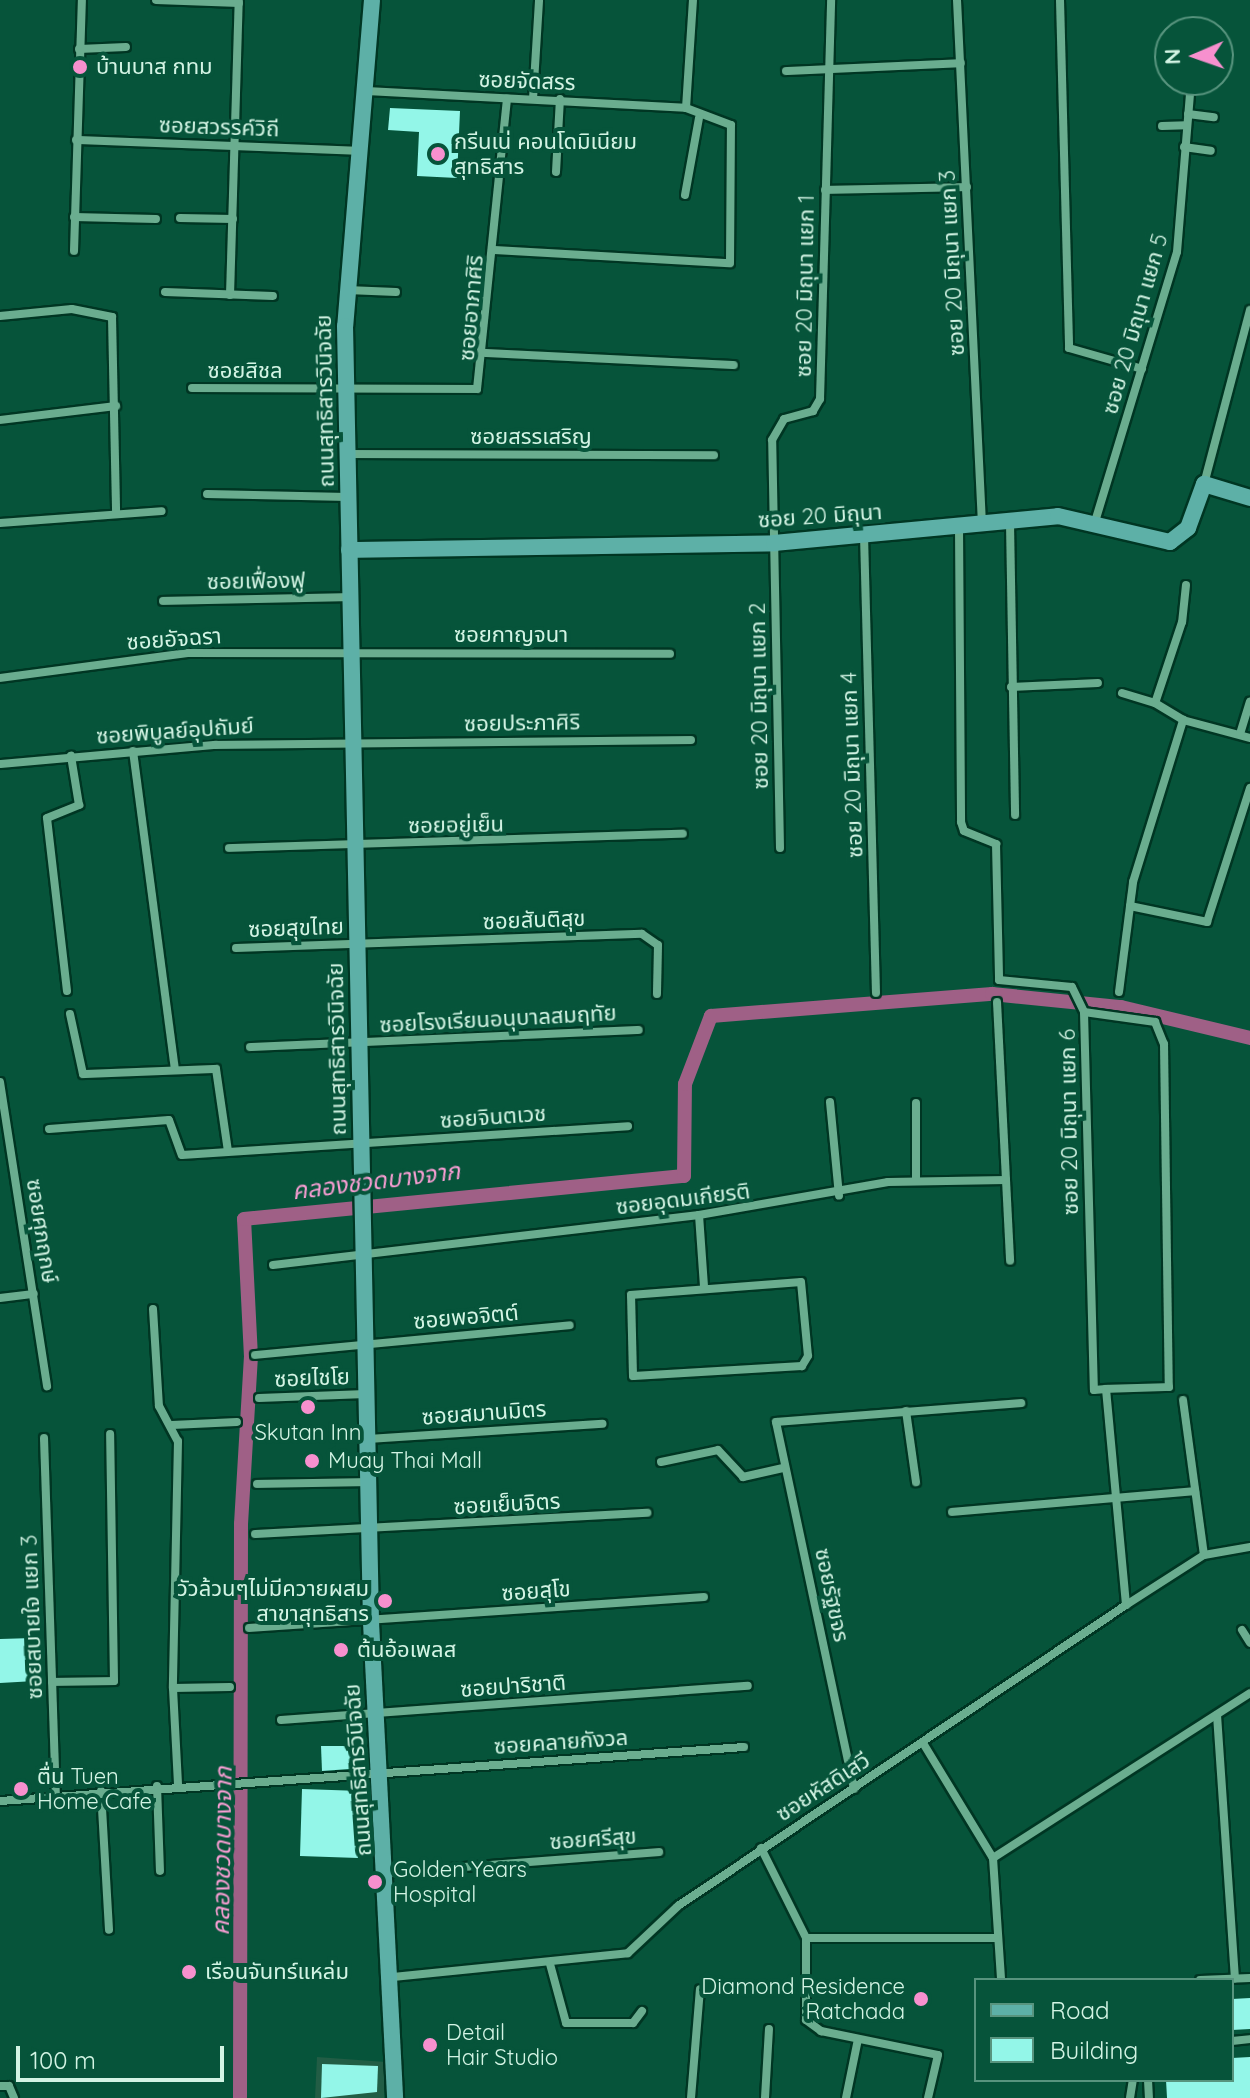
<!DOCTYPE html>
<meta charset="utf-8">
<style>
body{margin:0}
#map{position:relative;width:1250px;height:2098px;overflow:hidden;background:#06543a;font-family:Quicksand,"Noto Sans Thai",sans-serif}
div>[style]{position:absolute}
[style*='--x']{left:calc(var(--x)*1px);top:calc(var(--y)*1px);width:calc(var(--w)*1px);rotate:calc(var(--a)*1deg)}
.built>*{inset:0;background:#225d45}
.canal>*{height:14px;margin:-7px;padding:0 7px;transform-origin:7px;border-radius:7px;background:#9f6086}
.building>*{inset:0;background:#93f6e8}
.roads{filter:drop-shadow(2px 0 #003623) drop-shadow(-2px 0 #003623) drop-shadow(0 2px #003623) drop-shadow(0 -2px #003623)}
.street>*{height:8px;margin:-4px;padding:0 4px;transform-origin:4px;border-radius:4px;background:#6aad8f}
.secondary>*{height:16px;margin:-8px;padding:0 8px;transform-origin:8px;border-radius:8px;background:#5db0a7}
.dots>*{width:22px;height:22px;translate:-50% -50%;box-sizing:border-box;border:4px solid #06543a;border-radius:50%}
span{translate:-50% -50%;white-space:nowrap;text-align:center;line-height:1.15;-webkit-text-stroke:8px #06543a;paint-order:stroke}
.poi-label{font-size:22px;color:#d3f4e4}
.left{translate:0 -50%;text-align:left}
.right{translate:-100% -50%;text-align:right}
.street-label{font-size:22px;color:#d3f4e4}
.water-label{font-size:24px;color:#f89ed3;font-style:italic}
.legend{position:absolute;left:974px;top:1978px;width:260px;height:104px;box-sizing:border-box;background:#06543a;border:2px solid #58947e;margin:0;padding:10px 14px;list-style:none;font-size:24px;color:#d3f4e4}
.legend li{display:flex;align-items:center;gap:16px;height:40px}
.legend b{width:40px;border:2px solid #58947e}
.north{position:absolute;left:1154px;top:16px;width:80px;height:80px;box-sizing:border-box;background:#06543a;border:2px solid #58947e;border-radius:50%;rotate:268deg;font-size:22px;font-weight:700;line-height:32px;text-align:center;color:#d3f4e4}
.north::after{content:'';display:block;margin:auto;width:28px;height:36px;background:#f790ce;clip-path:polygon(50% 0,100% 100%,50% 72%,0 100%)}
.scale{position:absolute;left:16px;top:2046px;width:208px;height:36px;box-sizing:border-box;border:4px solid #d3f4e4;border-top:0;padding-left:10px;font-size:24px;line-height:28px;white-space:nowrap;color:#d3f4e4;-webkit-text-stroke:6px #06543a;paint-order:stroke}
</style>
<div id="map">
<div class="built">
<div style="clip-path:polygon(317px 2057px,386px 2062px,384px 2098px,315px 2098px)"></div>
</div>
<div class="canal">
<div style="--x:240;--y:2098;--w:574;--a:-89.9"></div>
<div style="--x:241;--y:1524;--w:167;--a:-86.6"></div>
<div style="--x:251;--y:1357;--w:138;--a:-92.9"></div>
<div style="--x:244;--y:1219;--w:442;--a:-5.6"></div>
<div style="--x:684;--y:1176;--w:92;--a:-89.4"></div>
<div style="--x:685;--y:1084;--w:73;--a:-69.1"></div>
<div style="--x:711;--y:1016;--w:282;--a:-4.5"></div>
<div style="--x:992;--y:994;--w:130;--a:5.8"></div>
<div style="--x:1121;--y:1007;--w:133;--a:13.5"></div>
</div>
<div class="building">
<div style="clip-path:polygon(390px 108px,460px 111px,457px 178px,417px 176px,419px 132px,388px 130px)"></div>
<div style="clip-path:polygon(33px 1638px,35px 1681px,0 1683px,0 1639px)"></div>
<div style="clip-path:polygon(321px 1746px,363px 1746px,363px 1768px,322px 1771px)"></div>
<div style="clip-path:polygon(302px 1789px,361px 1791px,358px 1858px,300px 1856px)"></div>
<div style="clip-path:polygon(1250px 1998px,1250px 2029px,1232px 2030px,1232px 1999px)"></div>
<div style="clip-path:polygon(1250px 2057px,1250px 2098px,1167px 2098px,1166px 2080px,1232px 2080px,1232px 2058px)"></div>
<div style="clip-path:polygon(322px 2064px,378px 2066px,377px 2092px,321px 2098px)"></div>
</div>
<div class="roads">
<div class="street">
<div style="--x:156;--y:0;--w:83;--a:2.1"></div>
<div style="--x:957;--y:0;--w:525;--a:87.27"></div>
<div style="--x:1060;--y:0;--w:348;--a:88.5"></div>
<div style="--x:1069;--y:348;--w:76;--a:16"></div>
<div style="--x:79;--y:49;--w:47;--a:-2.4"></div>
<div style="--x:786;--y:71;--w:175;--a:-2.6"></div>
<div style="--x:366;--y:91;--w:320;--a:3"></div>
<div style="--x:686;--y:108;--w:108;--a:-86.3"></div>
<div style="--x:533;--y:99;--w:99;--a:-86.5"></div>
<div style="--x:1188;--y:114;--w:26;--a:7"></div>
<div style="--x:1162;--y:126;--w:24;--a:-2"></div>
<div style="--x:76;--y:140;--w:283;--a:2.2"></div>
<div style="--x:1184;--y:147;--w:27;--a:8"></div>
<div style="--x:556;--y:172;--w:73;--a:-86.9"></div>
<div style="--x:825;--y:190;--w:142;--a:-1.2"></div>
<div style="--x:685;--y:195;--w:78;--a:-79.7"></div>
<div style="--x:74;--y:217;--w:82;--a:1.4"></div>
<div style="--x:180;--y:218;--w:53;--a:1.1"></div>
<div style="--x:494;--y:250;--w:236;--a:3.2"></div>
<div style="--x:730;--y:263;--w:138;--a:-89.6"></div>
<div style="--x:731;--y:125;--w:48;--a:-159.3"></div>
<div style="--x:74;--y:251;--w:251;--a:-88.2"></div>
<div style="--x:347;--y:290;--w:49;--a:2.3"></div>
<div style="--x:165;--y:292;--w:108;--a:2.1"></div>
<div style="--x:230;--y:295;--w:295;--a:-88.3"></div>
<div style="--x:0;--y:316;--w:72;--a:-5.6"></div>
<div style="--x:72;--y:309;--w:41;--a:11.3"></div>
<div style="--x:112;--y:317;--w:196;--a:88.8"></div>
<div style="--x:485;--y:353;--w:249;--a:2.8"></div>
<div style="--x:192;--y:388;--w:285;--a:0.2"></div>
<div style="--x:477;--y:389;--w:292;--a:-84.1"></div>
<div style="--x:0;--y:420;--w:117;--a:-6.9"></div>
<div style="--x:348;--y:454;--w:366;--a:0.2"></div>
<div style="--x:1204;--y:484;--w:180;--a:-75.2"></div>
<div style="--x:207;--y:494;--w:141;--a:1.2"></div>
<div style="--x:0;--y:523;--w:162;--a:-4.2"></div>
<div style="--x:1010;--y:523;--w:292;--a:89"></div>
<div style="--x:1094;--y:525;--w:285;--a:-73.1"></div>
<div style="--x:1177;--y:252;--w:173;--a:-85.3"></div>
<div style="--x:959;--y:527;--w:295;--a:89.6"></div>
<div style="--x:961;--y:822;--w:9;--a:72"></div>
<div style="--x:964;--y:831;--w:35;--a:22"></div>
<div style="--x:996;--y:844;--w:136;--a:88.7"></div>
<div style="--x:999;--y:980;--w:73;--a:5.5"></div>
<div style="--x:1072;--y:987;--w:28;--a:64"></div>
<div style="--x:1084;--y:1012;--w:378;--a:88.5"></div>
<div style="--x:1094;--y:1390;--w:12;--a:-5"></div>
<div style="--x:1106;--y:1389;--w:217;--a:84.7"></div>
<div style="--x:864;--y:535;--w:458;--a:88.5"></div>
<div style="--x:1186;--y:585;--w:37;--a:96"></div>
<div style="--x:1182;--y:622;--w:85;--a:108.4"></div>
<div style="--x:1155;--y:703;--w:33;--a:31"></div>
<div style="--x:1183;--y:720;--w:69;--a:15"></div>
<div style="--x:163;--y:601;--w:187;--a:-1.2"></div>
<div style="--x:0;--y:678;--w:189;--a:-7.6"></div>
<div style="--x:187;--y:653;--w:483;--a:0.1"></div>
<div style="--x:1011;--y:687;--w:87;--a:-2.6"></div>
<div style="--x:1122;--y:693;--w:34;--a:17"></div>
<div style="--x:1240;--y:734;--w:34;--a:-73"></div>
<div style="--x:133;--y:751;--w:320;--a:82.5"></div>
<div style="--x:0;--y:764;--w:216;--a:-5.1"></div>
<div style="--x:215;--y:745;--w:476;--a:-0.6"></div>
<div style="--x:229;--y:848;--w:454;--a:-1.8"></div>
<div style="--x:780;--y:848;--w:408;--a:-91.1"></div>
<div style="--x:772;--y:440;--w:24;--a:-60"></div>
<div style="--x:784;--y:419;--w:30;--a:-15"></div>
<div style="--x:813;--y:411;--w:14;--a:-60"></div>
<div style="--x:820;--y:399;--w:399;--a:-88.4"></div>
<div style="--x:1130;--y:906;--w:79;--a:11.7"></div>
<div style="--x:1207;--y:922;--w:141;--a:-72.2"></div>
<div style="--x:236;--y:948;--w:406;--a:-2"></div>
<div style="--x:642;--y:934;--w:19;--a:35"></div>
<div style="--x:658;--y:945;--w:49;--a:91.2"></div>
<div style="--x:67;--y:991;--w:174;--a:-96.6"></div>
<div style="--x:47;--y:818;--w:35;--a:-22"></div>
<div style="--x:79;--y:805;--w:50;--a:-99.3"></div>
<div style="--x:1119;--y:992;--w:111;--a:-82.7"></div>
<div style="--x:1133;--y:882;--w:170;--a:-72.8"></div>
<div style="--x:997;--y:1002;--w:259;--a:87.1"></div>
<div style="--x:1084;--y:1012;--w:72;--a:8"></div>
<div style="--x:1155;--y:1022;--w:24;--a:68"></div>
<div style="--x:1164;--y:1044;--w:343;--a:89.2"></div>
<div style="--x:1169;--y:1387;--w:63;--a:178.2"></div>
<div style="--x:70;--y:1014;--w:61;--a:77.8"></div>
<div style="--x:83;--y:1074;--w:133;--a:-2.2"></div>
<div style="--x:216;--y:1069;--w:83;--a:81.7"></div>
<div style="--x:250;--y:1047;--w:389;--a:-2.5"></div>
<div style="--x:0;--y:1082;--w:308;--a:81.2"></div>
<div style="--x:830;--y:1102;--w:94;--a:84.5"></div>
<div style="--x:49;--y:1129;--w:120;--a:-4.3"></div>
<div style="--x:169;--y:1120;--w:37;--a:70"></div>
<div style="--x:182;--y:1155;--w:447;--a:-3.7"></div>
<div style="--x:916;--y:1180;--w:77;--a:-90"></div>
<div style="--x:699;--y:1215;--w:71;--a:86"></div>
<div style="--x:273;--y:1265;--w:429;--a:-6.7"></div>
<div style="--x:699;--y:1215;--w:192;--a:-9.9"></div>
<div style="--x:888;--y:1182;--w:118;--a:-1"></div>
<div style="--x:801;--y:1282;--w:74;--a:84.6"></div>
<div style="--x:808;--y:1356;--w:12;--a:121"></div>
<div style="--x:802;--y:1366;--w:169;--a:176.6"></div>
<div style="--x:633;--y:1376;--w:81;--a:-91.4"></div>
<div style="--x:631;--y:1295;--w:170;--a:-4.4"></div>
<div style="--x:0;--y:1298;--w:34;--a:-7"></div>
<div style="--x:153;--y:1309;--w:97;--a:86.5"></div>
<div style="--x:159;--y:1406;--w:40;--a:62"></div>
<div style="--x:178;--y:1441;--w:247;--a:91.2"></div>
<div style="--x:255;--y:1355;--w:316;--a:-5.4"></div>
<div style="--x:259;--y:1398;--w:107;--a:-2.1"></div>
<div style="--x:1183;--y:1400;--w:156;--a:82.3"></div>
<div style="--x:906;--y:1411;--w:72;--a:82"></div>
<div style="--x:172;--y:1425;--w:65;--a:-2.6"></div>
<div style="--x:44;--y:1438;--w:356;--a:88.1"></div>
<div style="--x:368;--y:1439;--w:235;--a:-3.7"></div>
<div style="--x:661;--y:1462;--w:58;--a:-11.9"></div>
<div style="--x:718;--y:1450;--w:37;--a:47"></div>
<div style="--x:743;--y:1477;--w:41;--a:-12.7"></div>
<div style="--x:257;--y:1484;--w:111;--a:-1"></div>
<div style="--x:952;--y:1512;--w:244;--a:-4.9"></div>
<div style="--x:255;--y:1534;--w:393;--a:-3.1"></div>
<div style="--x:249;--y:1628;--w:456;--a:-3.9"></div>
<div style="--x:1242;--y:1630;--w:15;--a:58"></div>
<div style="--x:52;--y:1682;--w:62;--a:-0.9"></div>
<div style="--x:114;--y:1681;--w:247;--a:-90.9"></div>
<div style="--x:1217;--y:1715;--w:264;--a:86.1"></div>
<div style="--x:281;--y:1720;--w:468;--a:-4.2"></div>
<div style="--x:923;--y:1743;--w:135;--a:58.7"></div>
<div style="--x:993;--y:1858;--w:122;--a:86.2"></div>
<div style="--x:178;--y:1784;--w:96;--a:-93"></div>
<div style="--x:173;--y:1688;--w:57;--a:-1"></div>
<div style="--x:157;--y:1786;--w:85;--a:88"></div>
<div style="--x:854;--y:1789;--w:375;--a:-102"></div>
<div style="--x:776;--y:1422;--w:246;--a:-4.4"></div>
<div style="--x:101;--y:1791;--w:139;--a:86.7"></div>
<div style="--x:0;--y:1801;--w:746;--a:-4.15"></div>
<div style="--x:761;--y:1848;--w:101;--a:63.4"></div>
<div style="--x:806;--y:1938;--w:82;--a:90"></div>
<div style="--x:806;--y:2020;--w:19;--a:36"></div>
<div style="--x:821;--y:2031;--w:119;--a:11.6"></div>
<div style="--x:938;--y:2055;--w:44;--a:103.1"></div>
<div style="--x:993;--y:1858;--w:305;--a:-32.7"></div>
<div style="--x:386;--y:1873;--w:274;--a:-4.4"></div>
<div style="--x:806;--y:1938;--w:190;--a:0"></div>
<div style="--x:550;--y:1964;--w:61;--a:74.8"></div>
<div style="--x:566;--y:2023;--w:67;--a:0"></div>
<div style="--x:633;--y:2023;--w:15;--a:-53"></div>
<div style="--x:393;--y:1977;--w:236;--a:-5.8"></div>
<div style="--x:628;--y:1953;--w:69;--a:-43.2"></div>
<div style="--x:678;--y:1906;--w:540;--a:-33.9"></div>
<div style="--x:1126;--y:1605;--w:93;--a:-32.7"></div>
<div style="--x:1204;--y:1555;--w:47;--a:-9.9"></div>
<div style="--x:1200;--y:1980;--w:50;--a:-2.3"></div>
<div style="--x:1232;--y:2041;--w:18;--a:-6"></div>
<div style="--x:1148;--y:2080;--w:18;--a:87"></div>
<div style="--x:0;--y:2086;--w:9;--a:0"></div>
<div style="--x:9;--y:2086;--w:13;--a:67"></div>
<div style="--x:691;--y:2098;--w:109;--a:-85.3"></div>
<div style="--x:765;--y:2098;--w:69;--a:-86.7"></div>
<div style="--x:846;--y:2098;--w:60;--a:-78.5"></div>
<div style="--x:1130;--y:2098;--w:18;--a:-81"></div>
</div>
<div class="secondary">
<div style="--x:372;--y:0;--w:327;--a:94.7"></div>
<div style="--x:345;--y:326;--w:1296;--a:88.85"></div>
<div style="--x:371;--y:1622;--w:477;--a:87.1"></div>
<div style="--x:349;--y:550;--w:425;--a:-0.9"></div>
<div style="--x:774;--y:543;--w:285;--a:-5.4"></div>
<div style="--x:1058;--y:516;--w:115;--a:13.1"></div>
<div style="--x:1170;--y:542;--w:23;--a:-38"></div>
<div style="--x:1188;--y:528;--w:47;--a:-70"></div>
<div style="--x:1204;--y:484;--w:48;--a:16.9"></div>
</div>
</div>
<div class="dots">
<div style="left:80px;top:67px;background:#f790ce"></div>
<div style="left:438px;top:154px;background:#f790ce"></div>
<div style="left:308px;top:1407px;background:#f790ce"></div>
<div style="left:312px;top:1461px;background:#f790ce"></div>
<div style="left:385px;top:1601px;background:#f790ce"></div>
<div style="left:341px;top:1650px;background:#f790ce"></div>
<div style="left:21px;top:1789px;background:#f790ce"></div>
<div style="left:375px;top:1882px;background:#f790ce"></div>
<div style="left:189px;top:1972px;background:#f790ce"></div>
<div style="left:921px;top:1999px;background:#f790ce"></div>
<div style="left:430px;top:2045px;background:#f790ce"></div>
</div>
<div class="poi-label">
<span class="left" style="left:96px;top:67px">บ้านบาส กทม</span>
<span class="left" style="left:454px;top:154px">กรีนเน่ คอนโดมิเนียม<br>สุทธิสาร</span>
<span style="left:308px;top:1433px">Skutan Inn</span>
<span class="left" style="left:328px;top:1461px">Muay Thai Mall</span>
<span class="right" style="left:369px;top:1601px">วัวล้วนๆไม่มีควายผสม<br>สาขาสุทธิสาร</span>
<span class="left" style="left:357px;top:1650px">ต้นอ้อเพลส</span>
<span class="left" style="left:37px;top:1789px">ตื่น Tuen<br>Home Cafe</span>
<span class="left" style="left:393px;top:1882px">Golden Years<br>Hospital</span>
<span class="left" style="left:205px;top:1972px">เรือนจันทร์แหล่ม</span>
<span class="right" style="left:905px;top:1999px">Diamond Residence<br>Ratchada</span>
<span class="left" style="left:446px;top:2045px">Detail<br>Hair Studio</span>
</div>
<div class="street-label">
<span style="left:527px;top:81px;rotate:2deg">ซอยจัดสรร</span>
<span style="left:219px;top:127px;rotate:2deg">ซอยสวรรค์วิถี</span>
<span style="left:952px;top:263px;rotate:-93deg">ซอย 20 มิถุนา แยก 3</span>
<span style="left:805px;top:286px;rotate:-89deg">ซอย 20 มิถุนา แยก 1</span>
<span style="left:471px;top:308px;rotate:-85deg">ซอยอาภาศิริ</span>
<span style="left:1135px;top:324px;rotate:-74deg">ซอย 20 มิถุนา แยก 5</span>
<span style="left:245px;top:371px">ซอยสิชล</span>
<span style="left:325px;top:401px;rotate:-91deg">ถนนสุทธิสารวินิจฉัย</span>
<span style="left:531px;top:437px">ซอยสรรเสริญ</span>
<span style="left:820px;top:516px;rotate:-4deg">ซอย 20 มิถุนา</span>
<span style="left:256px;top:581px;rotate:-1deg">ซอยเฟื่องฟู</span>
<span style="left:511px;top:635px">ซอยกาญจนา</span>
<span style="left:174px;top:639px;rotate:-4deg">ซอยอัจฉรา</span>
<span style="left:759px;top:696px;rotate:-91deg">ซอย 20 มิถุนา แยก 2</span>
<span style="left:522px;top:723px;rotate:-1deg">ซอยประภาศิริ</span>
<span style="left:175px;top:731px;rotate:-4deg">ซอยพิบูลย์อุปถัมย์</span>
<span style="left:852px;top:765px;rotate:-92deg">ซอย 20 มิถุนา แยก 4</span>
<span style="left:456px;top:825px;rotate:-1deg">ซอยอยู่เย็น</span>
<span style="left:534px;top:920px;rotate:-2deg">ซอยสันติสุข</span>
<span style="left:296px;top:928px;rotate:-2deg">ซอยสุขไทย</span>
<span style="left:498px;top:1019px;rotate:-3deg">ซอยโรงเรียนอนุบาลสมฤทัย</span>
<span style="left:337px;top:1049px;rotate:-91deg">ถนนสุทธิสารวินิจฉัย</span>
<span style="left:493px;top:1117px;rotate:-4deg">ซอยจินตเวช</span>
<span style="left:1069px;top:1122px;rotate:-91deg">ซอย 20 มิถุนา แยก 6</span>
<span style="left:683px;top:1199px;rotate:-7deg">ซอยอุดมเกียรติ</span>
<span style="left:42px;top:1231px;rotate:81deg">ซอยศุภฤกษ์</span>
<span style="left:466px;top:1317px;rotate:-5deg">ซอยพอจิตต์</span>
<span style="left:312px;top:1378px;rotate:-2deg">ซอยไชโย</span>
<span style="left:484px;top:1413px;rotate:-4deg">ซอยสมานมิตร</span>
<span style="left:507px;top:1504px;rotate:-3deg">ซอยเย็นจิตร</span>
<span style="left:536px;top:1591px;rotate:-4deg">ซอยสุโข</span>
<span style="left:832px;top:1595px;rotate:78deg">ซอยรัฐขจร</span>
<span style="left:32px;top:1617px;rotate:-92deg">ซอยสบายใจ แยก 3</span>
<span style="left:513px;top:1686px;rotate:-4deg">ซอยปาริชาติ</span>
<span style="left:561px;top:1742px;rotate:-4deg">ซอยคลายกังวล</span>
<span style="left:358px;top:1770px;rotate:-94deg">ถนนสุทธิสารวินิจฉัย</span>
<span style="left:823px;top:1787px;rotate:-33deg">ซอยหัสดิเสวี</span>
<span style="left:593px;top:1839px;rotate:-4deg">ซอยศรีสุข</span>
</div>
<div class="water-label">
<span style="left:376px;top:1181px;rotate:-7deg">คลองชวดบางจาก</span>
<span style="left:222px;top:1851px;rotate:-89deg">คลองชวดบางจาก</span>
</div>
<ul class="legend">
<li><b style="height:10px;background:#5db0a7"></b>Road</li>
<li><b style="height:22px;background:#93f6e8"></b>Building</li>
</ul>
<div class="north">N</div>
<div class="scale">100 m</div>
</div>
